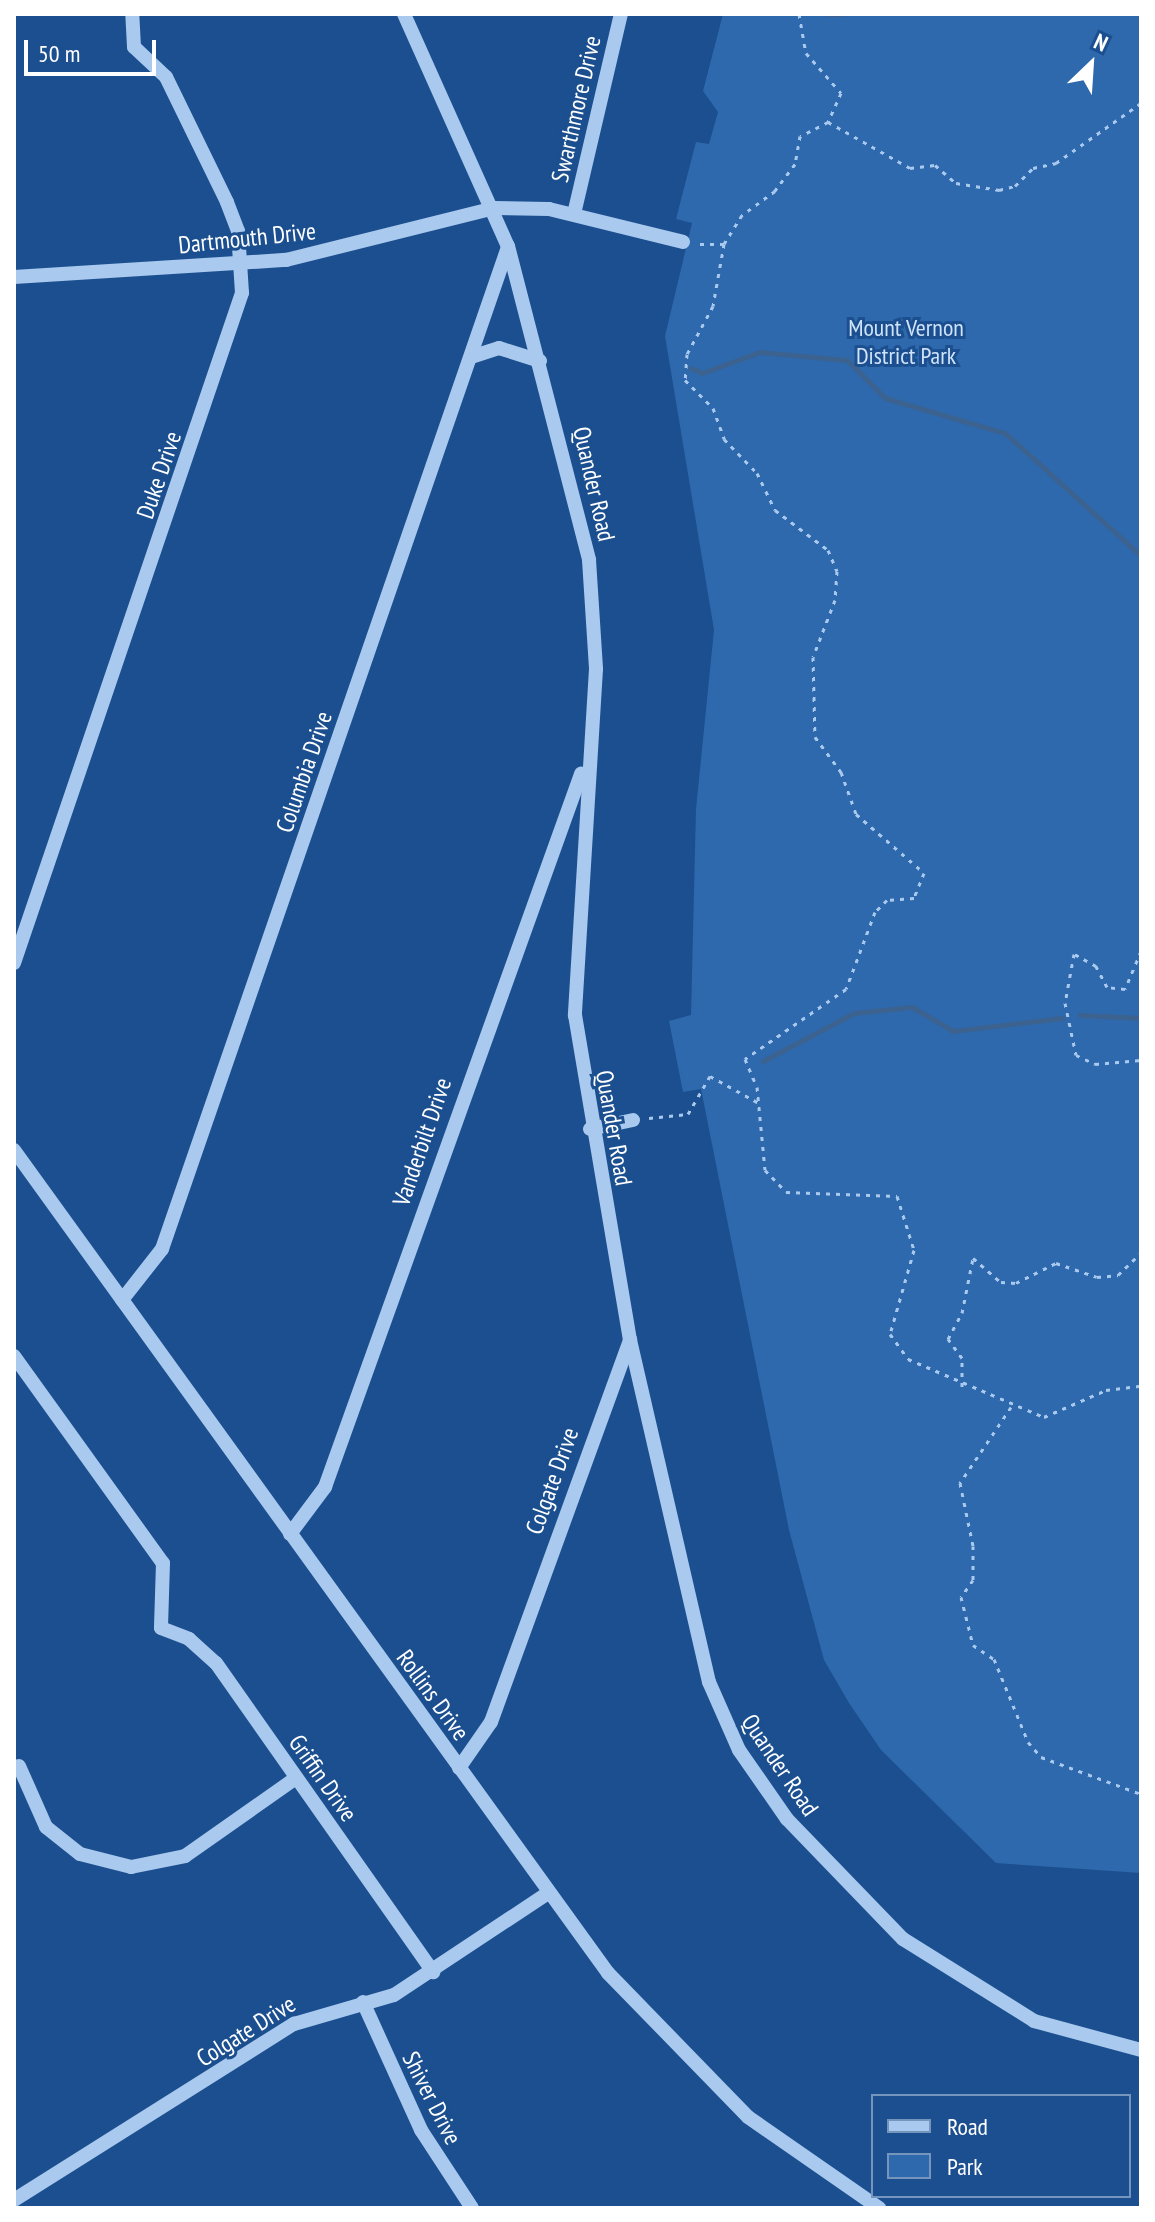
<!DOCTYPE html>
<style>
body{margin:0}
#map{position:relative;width:1155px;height:2222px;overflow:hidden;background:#1b4f8f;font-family:"PT Sans Narrow",sans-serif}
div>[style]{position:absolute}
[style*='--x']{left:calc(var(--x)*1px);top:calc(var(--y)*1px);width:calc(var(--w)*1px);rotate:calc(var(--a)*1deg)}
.green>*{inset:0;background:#2e69ad}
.stream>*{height:5px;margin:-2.5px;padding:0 2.5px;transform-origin:2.5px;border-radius:2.5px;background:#3c6290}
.path>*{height:3px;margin-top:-1.5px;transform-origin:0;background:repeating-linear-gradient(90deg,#a9c9ee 0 4px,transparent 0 10px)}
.minor>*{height:14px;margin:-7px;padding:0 7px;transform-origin:7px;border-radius:7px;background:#a9c9ee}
span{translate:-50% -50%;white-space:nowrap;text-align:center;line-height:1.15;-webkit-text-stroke:6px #1b4f8f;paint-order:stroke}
.street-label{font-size:24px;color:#fff}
.park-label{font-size:24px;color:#cfe3fa}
.frame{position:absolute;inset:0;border:16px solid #fff;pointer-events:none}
.legend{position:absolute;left:871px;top:2094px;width:260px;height:104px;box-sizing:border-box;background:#1b4f8f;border:2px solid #7695bc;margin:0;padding:10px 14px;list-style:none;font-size:24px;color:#fff}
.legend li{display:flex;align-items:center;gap:16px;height:40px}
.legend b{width:40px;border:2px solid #7695bc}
.north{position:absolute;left:1051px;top:24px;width:80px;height:80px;-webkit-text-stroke:6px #1b4f8f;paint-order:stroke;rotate:25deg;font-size:22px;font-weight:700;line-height:32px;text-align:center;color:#fff}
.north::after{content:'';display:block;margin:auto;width:28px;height:36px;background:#fff;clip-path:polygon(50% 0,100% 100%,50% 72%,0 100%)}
.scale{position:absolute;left:24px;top:40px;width:132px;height:36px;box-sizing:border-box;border:4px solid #fff;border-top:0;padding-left:10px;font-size:24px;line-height:28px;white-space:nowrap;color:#fff;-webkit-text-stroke:6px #1b4f8f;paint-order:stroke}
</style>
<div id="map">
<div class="green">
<div style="clip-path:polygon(723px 14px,1141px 14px,1141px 1873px,996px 1863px,881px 1750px,849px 1703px,824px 1660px,789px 1530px,701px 1089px,683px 1092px,669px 1021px,691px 1015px,696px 809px,714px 630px,665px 336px,692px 223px,676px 219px,696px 142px,709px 144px,718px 112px,703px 91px)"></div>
</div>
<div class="stream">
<div style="--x:828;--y:14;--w:14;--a:0"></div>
<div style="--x:691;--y:368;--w:12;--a:24"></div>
<div style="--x:702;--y:373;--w:62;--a:-19.9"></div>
<div style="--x:760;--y:352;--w:87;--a:5.3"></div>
<div style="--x:847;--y:360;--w:54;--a:45"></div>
<div style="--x:885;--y:398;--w:125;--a:16.3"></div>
<div style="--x:1005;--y:433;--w:183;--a:42.1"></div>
<div style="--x:1080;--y:1015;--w:61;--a:2.8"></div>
<div style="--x:763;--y:1061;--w:103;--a:-27.8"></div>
<div style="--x:854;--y:1013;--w:58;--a:-5.9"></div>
<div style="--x:912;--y:1007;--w:48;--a:30.3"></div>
<div style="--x:953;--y:1031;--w:110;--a:-6.8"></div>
</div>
<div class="path">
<div style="--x:799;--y:14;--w:40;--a:80"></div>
<div style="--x:806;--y:53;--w:53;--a:48.8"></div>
<div style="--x:841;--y:93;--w:32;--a:114"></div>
<div style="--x:828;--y:122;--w:31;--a:153"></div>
<div style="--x:800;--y:136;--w:28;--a:100"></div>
<div style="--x:795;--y:164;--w:34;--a:127"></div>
<div style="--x:775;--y:191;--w:41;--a:144"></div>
<div style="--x:742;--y:215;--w:34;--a:122"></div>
<div style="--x:724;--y:244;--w:63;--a:100.1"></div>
<div style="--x:713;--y:306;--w:55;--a:118.4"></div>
<div style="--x:687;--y:354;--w:26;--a:94"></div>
<div style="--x:685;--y:380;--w:40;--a:45"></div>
<div style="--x:713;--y:408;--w:33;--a:70"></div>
<div style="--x:724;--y:439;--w:47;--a:45.9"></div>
<div style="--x:757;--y:473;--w:41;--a:64.1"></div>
<div style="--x:775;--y:510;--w:66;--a:37"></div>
<div style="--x:828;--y:550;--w:23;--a:67"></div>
<div style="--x:837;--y:571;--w:29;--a:94"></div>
<div style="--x:835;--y:600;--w:61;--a:111.1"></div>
<div style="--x:813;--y:657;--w:80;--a:88.6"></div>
<div style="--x:815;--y:737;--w:44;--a:53.4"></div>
<div style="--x:841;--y:772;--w:45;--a:70.3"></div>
<div style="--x:856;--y:814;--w:90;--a:40.9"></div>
<div style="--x:924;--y:873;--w:27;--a:112"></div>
<div style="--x:914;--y:898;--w:27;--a:176"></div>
<div style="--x:887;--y:900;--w:17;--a:135"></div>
<div style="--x:875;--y:912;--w:82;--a:110.6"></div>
<div style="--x:846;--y:989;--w:123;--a:145.3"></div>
<div style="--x:745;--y:1059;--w:30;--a:67"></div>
<div style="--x:757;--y:1087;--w:83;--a:84.5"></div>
<div style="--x:765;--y:1170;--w:30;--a:46"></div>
<div style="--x:786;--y:1192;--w:111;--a:2.1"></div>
<div style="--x:897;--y:1196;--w:57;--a:72.5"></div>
<div style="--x:914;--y:1250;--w:87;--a:105.9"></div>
<div style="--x:890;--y:1334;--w:31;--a:54"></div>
<div style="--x:908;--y:1359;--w:148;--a:23.1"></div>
<div style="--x:1044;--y:1417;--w:68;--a:-23.5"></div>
<div style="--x:1106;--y:1390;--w:35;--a:-7"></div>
<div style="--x:828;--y:122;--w:94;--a:29.3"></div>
<div style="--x:910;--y:168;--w:25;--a:-7"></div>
<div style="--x:935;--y:165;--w:28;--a:41"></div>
<div style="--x:956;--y:183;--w:44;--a:9.2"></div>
<div style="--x:999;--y:190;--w:16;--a:-14"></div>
<div style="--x:1015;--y:186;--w:25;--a:-45"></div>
<div style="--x:1033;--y:168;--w:24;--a:-12"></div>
<div style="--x:1056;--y:163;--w:104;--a:-35.2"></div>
<div style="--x:1141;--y:225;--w:20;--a:90"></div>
<div style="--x:700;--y:244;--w:24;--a:0"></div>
<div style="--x:1141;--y:951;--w:41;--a:112.8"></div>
<div style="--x:1125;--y:989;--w:18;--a:-174"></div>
<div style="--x:1107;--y:987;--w:24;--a:-118"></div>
<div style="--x:1096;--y:966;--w:25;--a:-151"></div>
<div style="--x:1074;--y:954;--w:50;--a:100.4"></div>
<div style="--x:1065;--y:1003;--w:53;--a:78.1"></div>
<div style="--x:1076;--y:1055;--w:21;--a:25"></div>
<div style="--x:1095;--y:1064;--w:46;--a:-5"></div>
<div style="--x:649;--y:1118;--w:39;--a:-6"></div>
<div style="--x:688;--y:1114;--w:44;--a:-59.9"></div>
<div style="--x:710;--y:1076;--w:56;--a:28.9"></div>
<div style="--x:962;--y:1387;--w:29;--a:-90"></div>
<div style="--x:962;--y:1358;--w:24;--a:-126"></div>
<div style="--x:948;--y:1339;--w:30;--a:-62"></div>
<div style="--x:962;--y:1313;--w:56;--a:-78.7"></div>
<div style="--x:973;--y:1258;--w:37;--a:41"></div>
<div style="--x:1001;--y:1282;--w:15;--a:4"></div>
<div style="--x:1016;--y:1283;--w:45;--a:-26.6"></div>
<div style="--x:1056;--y:1263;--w:43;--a:18.9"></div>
<div style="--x:1097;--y:1277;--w:21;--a:-5"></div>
<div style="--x:1118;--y:1275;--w:32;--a:-44"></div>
<div style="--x:1011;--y:1407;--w:92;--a:123.9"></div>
<div style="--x:960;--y:1483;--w:64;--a:78.3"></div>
<div style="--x:973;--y:1546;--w:34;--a:90"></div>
<div style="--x:973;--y:1580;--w:21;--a:125"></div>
<div style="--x:961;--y:1597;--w:49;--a:76"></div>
<div style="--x:973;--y:1645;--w:25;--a:34"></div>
<div style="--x:994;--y:1659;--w:90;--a:67.7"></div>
<div style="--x:1028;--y:1742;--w:20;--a:49"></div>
<div style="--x:1041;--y:1757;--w:107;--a:20.3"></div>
</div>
<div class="minor">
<div style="--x:404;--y:14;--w:254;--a:65.9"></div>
<div style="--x:508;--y:246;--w:324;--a:75.5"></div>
<div style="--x:589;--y:560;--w:109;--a:86.3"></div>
<div style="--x:596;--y:669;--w:347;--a:93.5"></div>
<div style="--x:575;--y:1015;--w:330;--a:80.4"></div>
<div style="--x:630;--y:1340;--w:351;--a:77"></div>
<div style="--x:709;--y:1682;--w:74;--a:66.2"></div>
<div style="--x:739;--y:1750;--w:84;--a:55.2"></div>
<div style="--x:787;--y:1819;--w:167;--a:46"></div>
<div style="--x:903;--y:1939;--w:155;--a:32"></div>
<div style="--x:1034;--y:2021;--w:111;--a:15.2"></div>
<div style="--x:574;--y:214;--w:205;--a:-76.8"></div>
<div style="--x:14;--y:277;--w:273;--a:-3.6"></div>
<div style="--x:286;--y:260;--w:214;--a:-14"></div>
<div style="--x:494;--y:208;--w:55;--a:1"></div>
<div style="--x:549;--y:209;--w:138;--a:13.8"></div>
<div style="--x:471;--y:357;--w:29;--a:-18"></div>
<div style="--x:499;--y:348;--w:43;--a:17.6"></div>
<div style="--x:14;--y:963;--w:708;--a:-71.21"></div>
<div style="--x:242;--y:293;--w:62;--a:-93.7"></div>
<div style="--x:238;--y:231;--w:31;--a:-111"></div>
<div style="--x:227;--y:202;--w:139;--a:-116"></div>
<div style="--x:166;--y:77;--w:44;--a:-136.8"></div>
<div style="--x:134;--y:47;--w:33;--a:-93"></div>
<div style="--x:590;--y:1129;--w:44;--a:-11.8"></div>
<div style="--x:14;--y:1150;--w:1015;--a:54.18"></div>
<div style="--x:608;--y:1973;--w:201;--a:45.8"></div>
<div style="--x:748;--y:2117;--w:160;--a:34.8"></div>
<div style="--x:122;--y:1300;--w:65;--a:-51.9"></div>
<div style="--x:162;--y:1249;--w:1060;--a:-70.95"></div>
<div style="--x:14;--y:1356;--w:255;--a:54.3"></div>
<div style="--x:163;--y:1563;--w:65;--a:91.8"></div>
<div style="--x:161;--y:1628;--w:30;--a:21"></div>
<div style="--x:189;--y:1639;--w:36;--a:42"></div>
<div style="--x:216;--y:1663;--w:378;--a:54.9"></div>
<div style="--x:290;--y:1534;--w:59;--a:-53.3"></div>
<div style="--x:325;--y:1487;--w:758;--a:-70.25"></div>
<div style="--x:19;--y:1766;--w:67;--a:66.1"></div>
<div style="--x:46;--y:1827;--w:43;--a:38.5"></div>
<div style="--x:80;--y:1854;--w:53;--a:14.3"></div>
<div style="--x:131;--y:1867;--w:55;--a:-11.5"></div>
<div style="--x:185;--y:1856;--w:136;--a:-35.1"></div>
<div style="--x:459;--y:1768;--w:56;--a:-55.2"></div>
<div style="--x:491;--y:1722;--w:407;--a:-70"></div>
<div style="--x:363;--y:2002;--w:141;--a:65.6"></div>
<div style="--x:421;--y:2130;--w:93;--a:56.8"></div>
<div style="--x:14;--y:2200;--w:331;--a:-32.2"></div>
<div style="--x:294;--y:2024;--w:104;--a:-16.2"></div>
<div style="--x:394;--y:1995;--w:185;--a:-33.5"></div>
</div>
<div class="street-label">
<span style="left:576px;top:109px;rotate:-77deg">Swarthmore Drive</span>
<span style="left:247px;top:238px;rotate:-6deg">Dartmouth Drive</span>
<span style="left:159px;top:475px;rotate:-71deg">Duke Drive</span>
<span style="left:594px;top:484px;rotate:77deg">Quander Road</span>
<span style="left:304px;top:772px;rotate:-71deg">Columbia Drive</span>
<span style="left:614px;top:1128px;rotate:80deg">Quander Road</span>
<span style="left:422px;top:1142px;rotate:-71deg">Vanderbilt Drive</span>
<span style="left:552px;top:1481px;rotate:-70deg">Colgate Drive</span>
<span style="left:433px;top:1695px;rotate:54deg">Rollins Drive</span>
<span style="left:780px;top:1765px;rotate:56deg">Quander Road</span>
<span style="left:323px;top:1778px;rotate:55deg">Griffin Drive</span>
<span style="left:246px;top:2031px;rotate:-32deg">Colgate Drive</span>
<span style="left:432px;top:2098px;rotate:63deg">Shiver Drive</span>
</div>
<div class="park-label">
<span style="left:906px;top:342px">Mount Vernon<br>District Park</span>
</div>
<div class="frame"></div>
<ul class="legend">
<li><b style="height:10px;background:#a9c9ee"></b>Road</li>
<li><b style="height:22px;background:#2e69ad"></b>Park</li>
</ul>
<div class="north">N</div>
<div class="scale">50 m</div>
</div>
